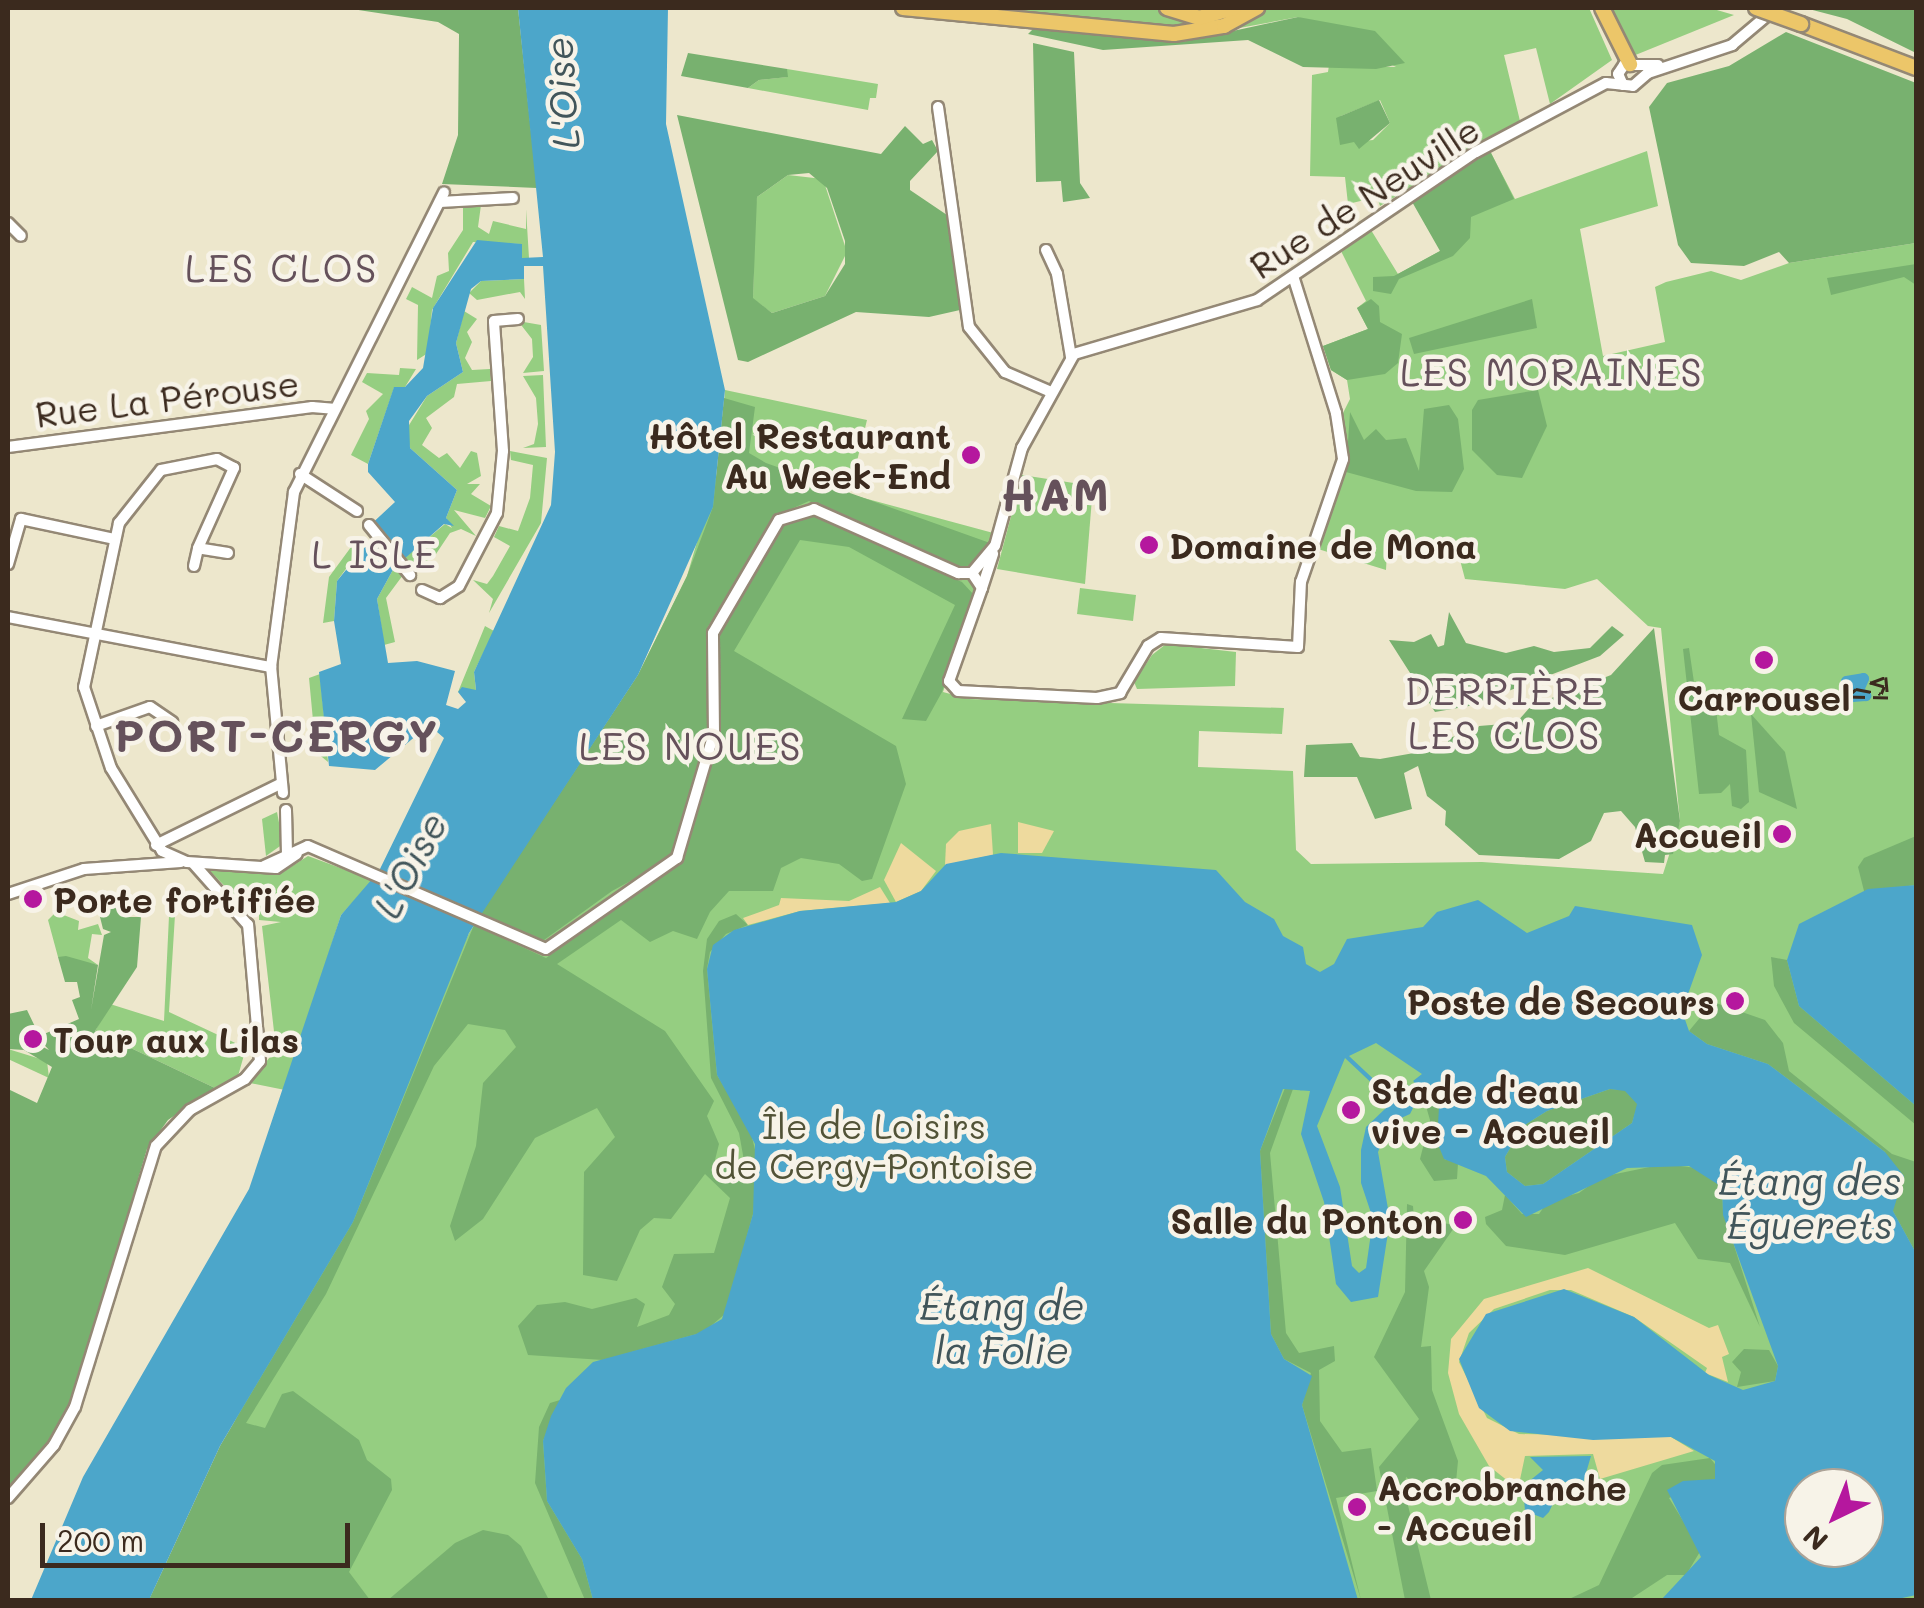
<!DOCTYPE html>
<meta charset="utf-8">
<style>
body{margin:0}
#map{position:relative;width:1924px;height:1608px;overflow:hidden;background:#ede7cc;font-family:Mali,sans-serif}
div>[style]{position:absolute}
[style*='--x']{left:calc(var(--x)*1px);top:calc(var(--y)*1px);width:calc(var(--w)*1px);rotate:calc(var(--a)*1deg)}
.green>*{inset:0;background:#95ce81}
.forest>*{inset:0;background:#78b16f}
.sand>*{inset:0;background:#eeda9e}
.water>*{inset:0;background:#4ca6ca}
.canal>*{height:11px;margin:-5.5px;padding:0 5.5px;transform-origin:5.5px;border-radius:5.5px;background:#4ca6ca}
.roads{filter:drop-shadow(2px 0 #948875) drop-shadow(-2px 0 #948875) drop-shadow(0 2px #948875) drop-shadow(0 -2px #948875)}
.minor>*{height:10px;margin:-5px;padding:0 5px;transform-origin:5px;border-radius:5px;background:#fff}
.major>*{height:14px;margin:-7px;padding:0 7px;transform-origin:7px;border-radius:7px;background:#ecc669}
.rail>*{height:2.5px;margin-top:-1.25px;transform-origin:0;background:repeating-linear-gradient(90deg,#3b2a1e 0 15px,transparent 0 23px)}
.bridges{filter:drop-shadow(2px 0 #948875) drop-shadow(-2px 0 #948875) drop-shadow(0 2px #948875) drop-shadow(0 -2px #948875)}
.major-bridge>*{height:14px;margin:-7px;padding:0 7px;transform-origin:7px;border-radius:7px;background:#ecc669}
.dots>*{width:28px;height:28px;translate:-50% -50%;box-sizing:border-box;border:5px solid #f7f3e8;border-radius:50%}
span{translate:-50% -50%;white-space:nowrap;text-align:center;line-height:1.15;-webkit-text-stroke:9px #f7f3e8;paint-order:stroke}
.street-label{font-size:35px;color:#3b2a1e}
.poi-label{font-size:35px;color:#3b2a1e;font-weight:700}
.right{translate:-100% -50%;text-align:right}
.left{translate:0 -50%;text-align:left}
.park-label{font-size:35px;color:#525337}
.water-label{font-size:38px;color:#41555a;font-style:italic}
.neighbourhood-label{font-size:38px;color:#65515b;letter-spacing:2.5px}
.district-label{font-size:45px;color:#65515b;font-weight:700;letter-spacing:2.5px}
.frame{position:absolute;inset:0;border:10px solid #3b2a1e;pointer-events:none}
.north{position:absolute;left:1784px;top:1468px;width:100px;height:100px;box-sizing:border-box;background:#f7f3e8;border:2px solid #aca397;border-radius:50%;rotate:223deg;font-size:28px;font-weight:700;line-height:40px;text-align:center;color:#3b2a1e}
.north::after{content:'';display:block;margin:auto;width:35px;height:45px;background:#b5179e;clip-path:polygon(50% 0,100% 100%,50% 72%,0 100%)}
.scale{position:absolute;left:40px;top:1523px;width:310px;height:45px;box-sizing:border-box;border:5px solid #3b2a1e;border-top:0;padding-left:12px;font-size:30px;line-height:35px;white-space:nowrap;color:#3b2a1e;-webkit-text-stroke:8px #f7f3e8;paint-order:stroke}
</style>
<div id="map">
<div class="green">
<div style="clip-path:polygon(953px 8px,1160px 8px,1201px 23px,1176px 29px)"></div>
<div style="clip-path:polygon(evenodd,1267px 8px,1589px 8px,1612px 60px,1550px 104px,1536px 48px,1504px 55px,1520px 121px,1380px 206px,1377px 197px,1348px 204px,1345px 177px,1310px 176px,1312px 75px,1328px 72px,1329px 65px,1396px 67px,1298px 17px,1234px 29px,1267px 8px,1380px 100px,1390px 123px,1373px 140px,1354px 142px,1341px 116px,1380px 100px)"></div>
<div style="clip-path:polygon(1608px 8px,1710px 8px,1734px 15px,1633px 56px)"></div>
<div style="clip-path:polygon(787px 69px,878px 84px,876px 98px,870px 98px,868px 110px,748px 88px,759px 80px,787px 77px)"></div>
<div style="clip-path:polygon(evenodd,1490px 151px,1515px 199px,1647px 151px,1658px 206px,1580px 229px,1603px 356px,1665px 342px,1655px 287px,1666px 282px,1711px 271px,1741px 280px,1789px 263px,1916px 243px,1916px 1600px,149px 1600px,469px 933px,638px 675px,687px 576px,721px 460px,725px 390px,867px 420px,849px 494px,997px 534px,943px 692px,969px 699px,1284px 708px,1282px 734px,1199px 731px,1198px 767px,1293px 771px,1296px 850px,1311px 864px,1482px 862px,1663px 874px,1680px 821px,1661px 628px,1648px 626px,1597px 579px,1565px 589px,1465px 579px,1460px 560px,1387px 551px,1386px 570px,1318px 549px,1345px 468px,1341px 417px,1350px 399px,1347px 380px,1331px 370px,1323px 346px,1368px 329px,1357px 308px,1366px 301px,1341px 251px,1371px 230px,1398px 274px,1440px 251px,1490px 151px,1804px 1488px,1864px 1488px,1864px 1548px,1804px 1548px,1804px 1488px)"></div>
<div style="clip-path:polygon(788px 175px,823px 179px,847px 252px,825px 296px,772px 313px,753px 299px,755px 207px,757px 197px)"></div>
<div style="clip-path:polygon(463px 205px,481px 205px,478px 227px,489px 234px,493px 221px,526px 229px,526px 209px,529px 258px,522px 258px,521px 244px,473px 242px,432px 310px,428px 353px,417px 360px,418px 305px,406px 299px,412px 287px,432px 298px,437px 276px,449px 271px,448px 253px,463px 230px)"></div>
<div style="clip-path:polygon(524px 279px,525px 299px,520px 292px,477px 300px,469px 293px,481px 281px)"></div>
<div style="clip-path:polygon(464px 311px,477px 319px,467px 332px,472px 342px,465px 358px,472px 370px,490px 369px,491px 381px,457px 384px,454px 397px,426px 418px,432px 428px,422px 445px,439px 458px,447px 453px,460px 468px,471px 451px,477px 453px,481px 476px,467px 484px,480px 484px,471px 494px,491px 506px,485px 518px,454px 510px,476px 536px,461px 529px,450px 533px,434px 557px,411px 569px,403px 559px,445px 524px,452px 528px,446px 518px,457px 490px,410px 448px,406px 430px,427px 396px,463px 372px,456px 343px)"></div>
<div style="clip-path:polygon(518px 321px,541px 325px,544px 371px,523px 373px,533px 357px,532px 339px)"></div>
<div style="clip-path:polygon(400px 368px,416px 369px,405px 387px,394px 388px,368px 464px,351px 455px,369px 419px,366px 411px,383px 394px,362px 382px,367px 373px,399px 375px)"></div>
<div style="clip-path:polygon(543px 375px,546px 447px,523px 448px,534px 444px,538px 424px,536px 398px,523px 376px)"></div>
<div style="clip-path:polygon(510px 451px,547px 458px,541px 523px,489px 613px,493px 599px,473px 580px,487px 584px,493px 576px,510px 546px,494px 537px,499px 526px,518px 531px,530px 498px,533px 465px,511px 460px)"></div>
<div style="clip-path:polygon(1022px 475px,1093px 486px,1085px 584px,997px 569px)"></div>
<div style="clip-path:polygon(354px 543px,362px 547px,337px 581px,334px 621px,323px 623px,329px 577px)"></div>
<div style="clip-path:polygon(395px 566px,403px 575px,386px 598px,395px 642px,384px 645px,377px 599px)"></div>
<div style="clip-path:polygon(1080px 588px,1136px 595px,1133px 621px,1077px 614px)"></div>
<div style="clip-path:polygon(485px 626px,494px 631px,474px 672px,476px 690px,458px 692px)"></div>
<div style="clip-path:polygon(1166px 644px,1236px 652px,1235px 686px,1137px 689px,1134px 682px,1152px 655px)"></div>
<div style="clip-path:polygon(320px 674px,324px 716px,328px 762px,316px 752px,309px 678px)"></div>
<div style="clip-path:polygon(277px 812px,283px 844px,266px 856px,262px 819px)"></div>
<div style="clip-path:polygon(308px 856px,373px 880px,341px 915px,285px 1090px,250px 1083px,276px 1049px,262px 926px,281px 922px,259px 920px,259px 906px,244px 906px,209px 870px,283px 872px)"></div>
<div style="clip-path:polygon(56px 912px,79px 921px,78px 930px,98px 924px,102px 935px,92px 934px,88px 958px,98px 965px,58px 957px,48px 920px)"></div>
<div style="clip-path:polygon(175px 915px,169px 1012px,246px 1048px,238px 1076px,215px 1088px,95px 1031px,110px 1004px,164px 1021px,169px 916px)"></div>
<div style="clip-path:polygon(8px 1049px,47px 1061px,49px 1078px,8px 1059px)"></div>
</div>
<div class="forest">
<div style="clip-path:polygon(345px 8px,518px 8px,537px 188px,442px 184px,458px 135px,459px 34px,438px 22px)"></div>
<div style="clip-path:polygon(1805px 8px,1916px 8px,1916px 53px,1847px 19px)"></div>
<div style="clip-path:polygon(1298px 17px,1375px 31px,1405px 63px,1376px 69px,1303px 67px,1248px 40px,1103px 50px,1028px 34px,1033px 29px,1182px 42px)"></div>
<div style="clip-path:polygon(1786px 32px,1916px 83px,1916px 243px,1789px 263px,1779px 252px,1744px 266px,1691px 263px,1678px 245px,1649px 107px,1667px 83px,1729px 66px)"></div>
<div style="clip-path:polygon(1033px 43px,1074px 52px,1080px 183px,1090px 198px,1063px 202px,1061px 181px,1036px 182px)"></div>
<div style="clip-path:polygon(688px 53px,787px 69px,788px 77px,759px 80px,748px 88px,681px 76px)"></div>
<div style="clip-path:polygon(1379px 100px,1390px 123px,1359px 149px,1354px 142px,1340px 145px,1336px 118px)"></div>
<div style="clip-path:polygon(evenodd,677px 115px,881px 154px,905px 126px,923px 144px,932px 140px,938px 151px,910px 181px,910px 190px,947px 215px,960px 310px,929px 317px,856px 312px,748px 362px,738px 360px,677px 115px,809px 173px,827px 188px,845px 241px,845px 264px,825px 296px,772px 313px,753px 298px,757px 197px,788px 175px,809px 173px)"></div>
<div style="clip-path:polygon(1490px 151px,1514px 199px,1471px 217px,1470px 238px,1453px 256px,1399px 279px,1391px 294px,1373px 291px,1373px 277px,1394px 276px,1440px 251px,1411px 200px)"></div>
<div style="clip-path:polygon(1916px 264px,1916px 285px,1904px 277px,1831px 295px,1827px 278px)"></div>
<div style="clip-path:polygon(1371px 299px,1379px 306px,1380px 322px,1402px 334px,1398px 363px,1385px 374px,1347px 380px,1331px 370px,1323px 346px,1368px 329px,1357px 308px)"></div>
<div style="clip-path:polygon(1532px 299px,1537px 328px,1414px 354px,1409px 338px)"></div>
<div style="clip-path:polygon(1538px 390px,1547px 426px,1522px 478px,1497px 475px,1472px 450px,1472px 410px,1478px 400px)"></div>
<div style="clip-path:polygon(724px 398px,755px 407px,749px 453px,766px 463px,990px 543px,978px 562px,959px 569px,809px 501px,778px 515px,707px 628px,709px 723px,675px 848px,667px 861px,612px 891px,544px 940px,525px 936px,480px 914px,638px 675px,687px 576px,713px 507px)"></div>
<div style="clip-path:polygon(1449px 405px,1458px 419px,1464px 469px,1452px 492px,1416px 491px,1346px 472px,1350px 412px,1364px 440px,1376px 429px,1386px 440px,1406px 438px,1419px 471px,1424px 409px)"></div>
<div style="clip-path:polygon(809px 514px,962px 582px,974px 595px,942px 692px,926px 721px,902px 719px,955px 605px,849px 547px,800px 540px,734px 651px,896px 746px,906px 784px,872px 879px,862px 881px,839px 864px,801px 858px,781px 868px,773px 891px,729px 891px,710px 912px,697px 939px,673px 931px,650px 942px,621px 920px,557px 964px,665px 1031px,714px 1101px,707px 1116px,719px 1144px,715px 1160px,745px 1166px,739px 1133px,711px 1078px,703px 971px,707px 939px,719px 921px,736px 914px,748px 925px,726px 934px,710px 952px,707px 969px,717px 1075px,750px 1129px,759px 1166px,753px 1214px,726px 1313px,704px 1332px,603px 1360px,528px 1355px,518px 1326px,537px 1305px,565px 1302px,592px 1309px,636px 1298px,645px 1304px,637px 1327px,669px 1315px,675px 1304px,662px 1287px,674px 1254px,714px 1253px,730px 1198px,705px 1174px,671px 1219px,654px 1218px,640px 1230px,617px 1281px,583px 1275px,584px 1172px,615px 1137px,597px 1108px,535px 1138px,483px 1219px,455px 1241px,450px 1226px,476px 1146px,483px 1083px,516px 1047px,505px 1030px,468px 1024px,434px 1066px,326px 1294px,246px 1423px,265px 1428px,282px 1394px,293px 1391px,359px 1440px,367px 1460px,391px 1479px,392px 1490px,349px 1572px,370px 1600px,149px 1600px,220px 1446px,353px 1222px,474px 925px,546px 958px,680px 863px,717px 741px,718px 630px,779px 526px)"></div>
<div style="clip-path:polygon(1449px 612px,1466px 643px,1506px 653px,1534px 646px,1554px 652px,1590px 648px,1612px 626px,1624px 635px,1600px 656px,1469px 706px,1435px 712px,1389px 640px,1414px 642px,1431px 634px,1438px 647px,1444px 645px)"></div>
<div style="clip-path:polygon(1654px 628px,1680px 821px,1673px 854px,1665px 855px,1664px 863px,1645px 862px,1635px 827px,1621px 811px,1604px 813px,1591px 841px,1559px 859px,1479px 855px,1445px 825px,1446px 811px,1427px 796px,1418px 766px,1404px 773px,1412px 809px,1375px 819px,1357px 777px,1304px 777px,1306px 745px,1352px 743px,1360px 757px,1380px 759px,1448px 747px,1448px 738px,1460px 735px,1471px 744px,1479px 726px,1516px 723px,1531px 706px,1611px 675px)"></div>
<div style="clip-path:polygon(1689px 648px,1695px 689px,1715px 700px,1719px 735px,1746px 750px,1749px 802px,1741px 809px,1732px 806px,1730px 784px,1721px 793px,1699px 794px,1683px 649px)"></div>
<div style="clip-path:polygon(1751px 714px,1785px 752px,1797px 809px,1759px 792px)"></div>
<div style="clip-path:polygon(1916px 836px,1916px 885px,1864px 891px,1858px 867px,1864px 858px)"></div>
<div style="clip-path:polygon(108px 901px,125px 917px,141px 917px,137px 967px,95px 1031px,215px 1088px,168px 1120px,147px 1149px,70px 1408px,54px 1439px,8px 1492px,8px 1089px,37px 1103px,52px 1067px,24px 1050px,8px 1049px,8px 1014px,27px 1010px,39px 1035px,29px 1040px,49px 1050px,37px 1037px,79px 1019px,72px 1000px,80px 997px,77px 982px,65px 982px,58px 957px,66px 956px,98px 965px,91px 1010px,104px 935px,111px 932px,103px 929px,97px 905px)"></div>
<div style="clip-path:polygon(1771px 957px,1787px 960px,1799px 1006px,1916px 1106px,1916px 1125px,1794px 1023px,1774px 986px)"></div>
<div style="clip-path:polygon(1713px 1002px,1765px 1020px,1783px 1043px,1789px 1071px,1892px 1154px,1916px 1162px,1916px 1253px,1893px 1211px,1885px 1152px,1768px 1064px,1707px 1044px,1689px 1031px)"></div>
<div style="clip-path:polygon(1285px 1088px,1293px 1089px,1270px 1153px,1286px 1333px,1299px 1353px,1334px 1346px,1335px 1361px,1319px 1370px,1320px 1421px,1342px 1452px,1371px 1448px,1377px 1491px,1336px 1498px,1361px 1600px,1302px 1405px,1311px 1373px,1284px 1359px,1271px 1334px,1260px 1151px)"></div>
<div style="clip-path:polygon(1610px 1089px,1625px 1090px,1638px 1104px,1632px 1123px,1543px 1184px,1525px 1186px,1507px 1172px,1505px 1157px,1523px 1126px,1547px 1111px)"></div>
<div style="clip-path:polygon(1431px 1091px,1442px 1116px,1444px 1159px,1458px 1163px,1457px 1179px,1434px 1181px,1420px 1159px,1430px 1120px,1423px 1096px)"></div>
<div style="clip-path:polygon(1664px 1164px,1697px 1168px,1722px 1187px,1723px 1211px,1760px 1327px,1730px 1263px,1698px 1259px,1675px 1223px,1565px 1255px,1506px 1246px,1486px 1224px,1485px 1217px,1502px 1210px,1505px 1195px,1522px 1214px,1539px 1214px,1548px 1201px,1579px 1193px,1601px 1177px)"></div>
<div style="clip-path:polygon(1407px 1204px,1413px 1206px,1414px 1219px,1456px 1225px,1424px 1271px,1429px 1287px,1421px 1347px,1431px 1346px,1432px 1390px,1458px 1461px,1456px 1482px,1435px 1497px,1406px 1477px,1404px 1489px,1431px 1600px,1405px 1600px,1379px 1467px,1419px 1419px,1374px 1357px,1405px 1292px)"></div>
<div style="clip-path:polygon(1744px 1349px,1769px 1350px,1778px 1366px,1775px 1381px,1737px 1387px,1741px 1372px,1732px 1362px)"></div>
<div style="clip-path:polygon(560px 1400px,543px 1441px,547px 1501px,582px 1559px,593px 1600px,585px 1600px,535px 1483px,539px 1427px,550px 1403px)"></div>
<div style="clip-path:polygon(1710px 1458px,1719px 1469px,1715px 1479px,1669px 1498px,1701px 1550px,1686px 1575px,1667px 1575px,1629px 1600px,1567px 1600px,1599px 1585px,1652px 1473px,1662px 1465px)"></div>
<div style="clip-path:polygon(483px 1530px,508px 1535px,521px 1546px,549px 1600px,388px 1600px,455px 1543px)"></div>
</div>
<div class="sand">
<div style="clip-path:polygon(1018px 822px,1054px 831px,1042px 853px,1018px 853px)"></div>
<div style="clip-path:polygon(991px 824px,993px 855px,945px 865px,946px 844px,959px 831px)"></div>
<div style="clip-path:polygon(901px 843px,936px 871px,921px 891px,896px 902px,884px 880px)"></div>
<div style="clip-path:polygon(880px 887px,890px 903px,800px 911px,748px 925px,743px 918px,779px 905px,781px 898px,849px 901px)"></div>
<div style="clip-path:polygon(1588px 1268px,1709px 1328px,1718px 1325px,1729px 1354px,1722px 1357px,1728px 1382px,1705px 1373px,1707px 1368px,1634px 1317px,1571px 1290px,1550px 1290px,1494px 1309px,1469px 1333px,1459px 1362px,1487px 1418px,1519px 1434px,1671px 1437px,1694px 1451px,1600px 1479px,1593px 1454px,1525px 1456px,1518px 1489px,1489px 1466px,1459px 1414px,1448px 1373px,1451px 1339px,1484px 1299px)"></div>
</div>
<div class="water">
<div style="clip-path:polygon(evenodd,518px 8px,668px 8px,666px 124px,725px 390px,713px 507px,638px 675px,469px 933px,353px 1222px,220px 1446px,149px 1600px,31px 1600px,83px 1477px,249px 1189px,341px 915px,379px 871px,444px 738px,429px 725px,375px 770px,329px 766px,319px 672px,341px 664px,334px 621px,337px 581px,372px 538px,366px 529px,395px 502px,368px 472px,368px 464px,394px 387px,405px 387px,423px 368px,433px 308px,477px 240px,522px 244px,522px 258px,543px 257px,518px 8px,524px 266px,543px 266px,555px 452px,551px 505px,474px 672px,476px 690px,462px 687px,458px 692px,466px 702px,458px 709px,446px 705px,455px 671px,417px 661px,388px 663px,377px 599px,395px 566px,391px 561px,398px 555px,403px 560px,444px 524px,454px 526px,446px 518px,457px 490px,410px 448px,409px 421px,427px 396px,463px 372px,456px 343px,471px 289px,481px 281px,524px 279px,524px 266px)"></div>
<div style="clip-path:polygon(evenodd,1001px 853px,1216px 870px,1245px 902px,1274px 919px,1283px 936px,1303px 947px,1306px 964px,1320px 972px,1334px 964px,1347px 939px,1423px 927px,1437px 912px,1478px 900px,1527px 933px,1569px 916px,1575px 906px,1692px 925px,1702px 955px,1682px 1011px,1689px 1031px,1707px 1044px,1768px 1064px,1885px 1152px,1904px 1176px,1893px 1211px,1916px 1253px,1916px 1595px,1893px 1600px,1661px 1600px,1701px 1557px,1667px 1490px,1683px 1481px,1715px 1479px,1715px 1461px,1671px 1437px,1593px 1440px,1510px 1431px,1479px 1408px,1459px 1359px,1486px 1314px,1564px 1289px,1634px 1317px,1709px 1375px,1743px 1390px,1775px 1381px,1778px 1366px,1723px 1215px,1722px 1187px,1689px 1166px,1627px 1168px,1526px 1217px,1486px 1176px,1444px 1159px,1437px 1142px,1439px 1107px,1413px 1081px,1422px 1074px,1376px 1043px,1349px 1056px,1382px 1087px,1390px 1080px,1399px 1090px,1408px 1085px,1417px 1100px,1410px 1114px,1390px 1123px,1378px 1152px,1390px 1220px,1378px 1297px,1351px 1302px,1336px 1284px,1324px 1202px,1301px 1134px,1310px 1091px,1283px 1089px,1260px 1151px,1271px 1334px,1284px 1359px,1312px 1376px,1302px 1405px,1358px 1600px,593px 1600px,582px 1559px,547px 1501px,543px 1441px,551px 1416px,566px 1388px,593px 1362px,696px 1334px,722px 1319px,753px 1214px,755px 1144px,717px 1075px,707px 969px,713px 945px,734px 930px,800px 911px,896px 902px,921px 891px,946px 864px,1001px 853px,1345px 1058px,1379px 1090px,1375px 1098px,1386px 1108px,1366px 1127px,1361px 1150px,1361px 1183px,1373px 1219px,1366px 1268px,1359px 1273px,1352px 1266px,1340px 1187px,1317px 1126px,1345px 1058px,1001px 853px,1610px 1089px,1625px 1091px,1637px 1104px,1632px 1123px,1543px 1184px,1525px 1186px,1507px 1172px,1505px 1157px,1523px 1126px,1547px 1111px,1610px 1089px,1001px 853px,1804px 1488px,1864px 1488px,1882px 1503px,1883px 1521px,1864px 1531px,1864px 1548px,1804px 1548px,1804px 1488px)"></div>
<div style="clip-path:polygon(1916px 885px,1916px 1106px,1799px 1006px,1787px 960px,1799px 924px,1868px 889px)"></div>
<div style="clip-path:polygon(1591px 1456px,1583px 1483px,1563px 1482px,1549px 1512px,1543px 1518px,1525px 1511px,1523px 1486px,1543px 1470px,1530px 1457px)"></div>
</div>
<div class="canal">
<div style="--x:1863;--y:678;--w:15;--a:113"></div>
<div style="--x:1857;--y:692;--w:9;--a:21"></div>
<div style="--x:1865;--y:695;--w:13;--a:176"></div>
<div style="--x:1852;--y:696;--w:16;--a:-112"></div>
<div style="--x:1846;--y:681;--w:17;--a:-10"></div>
</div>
<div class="roads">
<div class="minor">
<div style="--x:1623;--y:85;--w:12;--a:-114"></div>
<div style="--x:1618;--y:74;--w:11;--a:-56"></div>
<div style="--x:1624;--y:65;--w:34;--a:0"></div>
<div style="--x:938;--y:107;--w:222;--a:82"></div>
<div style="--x:969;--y:327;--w:58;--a:51.3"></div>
<div style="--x:1005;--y:372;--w:48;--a:23.4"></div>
<div style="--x:440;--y:202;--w:73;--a:-3.1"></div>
<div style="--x:8;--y:223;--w:18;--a:45"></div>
<div style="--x:1046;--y:250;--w:26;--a:65"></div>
<div style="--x:1057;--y:274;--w:84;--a:80.4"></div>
<div style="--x:8;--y:447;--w:307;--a:-7.5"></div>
<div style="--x:312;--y:407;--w:21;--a:5"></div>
<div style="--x:300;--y:474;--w:68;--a:33"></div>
<div style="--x:369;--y:525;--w:65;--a:50.6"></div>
<div style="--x:228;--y:553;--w:30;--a:-171"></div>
<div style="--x:198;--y:548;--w:88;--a:-65.8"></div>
<div style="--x:234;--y:468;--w:19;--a:-152"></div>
<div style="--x:217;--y:459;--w:57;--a:168.9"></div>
<div style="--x:161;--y:470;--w:68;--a:128.4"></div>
<div style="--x:119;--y:523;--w:168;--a:102"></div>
<div style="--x:84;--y:687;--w:85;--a:71.6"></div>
<div style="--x:111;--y:768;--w:97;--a:58.4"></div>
<div style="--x:162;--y:851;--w:27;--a:24"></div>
<div style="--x:187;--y:862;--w:89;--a:3.9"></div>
<div style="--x:276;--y:868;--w:25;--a:-34"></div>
<div style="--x:8;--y:564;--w:47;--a:-73.9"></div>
<div style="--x:21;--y:519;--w:95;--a:12.1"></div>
<div style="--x:194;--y:566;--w:18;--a:-77"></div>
<div style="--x:972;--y:573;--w:18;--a:56"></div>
<div style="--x:982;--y:588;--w:36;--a:-72"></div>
<div style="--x:982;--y:588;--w:99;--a:109.5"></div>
<div style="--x:949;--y:681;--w:13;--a:48"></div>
<div style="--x:958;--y:691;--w:139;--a:2.9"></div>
<div style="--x:1097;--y:698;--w:24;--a:-12"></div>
<div style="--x:1120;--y:693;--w:55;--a:-59.2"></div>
<div style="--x:1148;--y:646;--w:15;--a:-32"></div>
<div style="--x:1161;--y:638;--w:137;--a:3.8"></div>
<div style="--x:1298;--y:647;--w:65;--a:-87.4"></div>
<div style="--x:1301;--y:582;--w:130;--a:-71.1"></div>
<div style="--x:1343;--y:459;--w:47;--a:-98.7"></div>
<div style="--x:1336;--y:413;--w:140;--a:-107.4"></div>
<div style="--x:422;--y:590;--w:20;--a:24"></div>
<div style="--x:440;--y:598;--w:22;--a:-32"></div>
<div style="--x:459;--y:586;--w:82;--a:-62.5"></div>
<div style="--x:497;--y:513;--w:62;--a:-84.5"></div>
<div style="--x:503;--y:451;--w:130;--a:-94"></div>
<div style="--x:494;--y:321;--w:24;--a:-5"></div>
<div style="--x:8;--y:617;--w:268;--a:10.8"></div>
<div style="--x:96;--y:726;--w:57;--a:-19.4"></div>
<div style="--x:150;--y:707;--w:27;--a:34"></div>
<div style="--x:283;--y:793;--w:127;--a:-95.4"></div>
<div style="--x:271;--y:667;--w:177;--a:-82.5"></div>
<div style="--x:294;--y:492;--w:335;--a:-63.4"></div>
<div style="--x:286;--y:810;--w:43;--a:88.7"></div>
<div style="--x:156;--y:845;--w:140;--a:-26.2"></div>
<div style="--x:264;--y:866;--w:48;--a:-24.4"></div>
<div style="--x:308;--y:846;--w:259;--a:23.4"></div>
<div style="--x:546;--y:949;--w:160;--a:-34.8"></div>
<div style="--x:677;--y:858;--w:130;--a:-73.5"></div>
<div style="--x:714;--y:733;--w:100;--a:-90.6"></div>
<div style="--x:713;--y:633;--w:131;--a:-59.7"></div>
<div style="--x:779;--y:520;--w:37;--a:-17"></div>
<div style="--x:814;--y:509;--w:158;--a:24"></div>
<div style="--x:958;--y:573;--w:14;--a:0"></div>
<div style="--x:972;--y:573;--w:35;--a:-50"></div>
<div style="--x:995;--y:546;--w:102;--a:-74.6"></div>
<div style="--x:1022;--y:448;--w:107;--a:-61"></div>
<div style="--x:1074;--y:354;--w:191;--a:-16.4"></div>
<div style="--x:1257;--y:300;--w:264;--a:-34.1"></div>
<div style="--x:1476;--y:152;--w:147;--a:-28"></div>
<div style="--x:1606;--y:83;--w:27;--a:6"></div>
<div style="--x:1633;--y:86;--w:20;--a:-41"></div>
<div style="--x:1648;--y:73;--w:89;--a:-18.4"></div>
<div style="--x:1732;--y:45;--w:57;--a:-40.1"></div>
<div style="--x:8;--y:894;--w:80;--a:-18.2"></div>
<div style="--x:84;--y:869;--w:97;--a:-4.1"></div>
<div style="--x:8;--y:1498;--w:70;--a:-49"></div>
<div style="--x:54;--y:1445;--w:43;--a:-61.1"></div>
<div style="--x:75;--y:1407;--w:273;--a:-72.8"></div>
<div style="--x:156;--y:1146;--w:50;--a:-46.6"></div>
<div style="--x:190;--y:1110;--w:63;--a:-29.4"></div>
<div style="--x:245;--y:1079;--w:23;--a:-50"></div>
<div style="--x:260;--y:1061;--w:137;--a:-95"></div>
<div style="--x:248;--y:925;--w:83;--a:-131.6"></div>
</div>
<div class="major">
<div style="--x:903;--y:8;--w:272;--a:5.5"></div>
<div style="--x:1174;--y:34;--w:51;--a:-9.1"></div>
<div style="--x:1224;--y:26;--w:38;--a:-29"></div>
<div style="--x:1167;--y:8;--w:34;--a:17"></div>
<div style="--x:1199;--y:18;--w:37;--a:-16"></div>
<div style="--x:1602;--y:8;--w:63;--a:63.4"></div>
<div style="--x:1801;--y:24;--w:123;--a:20.9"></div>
</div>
</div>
<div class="rail">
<div style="--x:1886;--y:677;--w:21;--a:85"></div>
<div style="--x:1888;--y:698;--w:41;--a:-178.6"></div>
<div style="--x:1847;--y:697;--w:12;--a:-42"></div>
<div style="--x:1856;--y:689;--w:25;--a:11"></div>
<div style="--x:1881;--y:694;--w:8;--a:-67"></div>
<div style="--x:1884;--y:687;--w:15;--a:-164"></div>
<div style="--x:1870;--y:683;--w:17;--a:-21"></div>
</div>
<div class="bridges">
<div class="major-bridge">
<div style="--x:1756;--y:8;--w:48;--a:19.6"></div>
</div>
</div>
<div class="dots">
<div style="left:971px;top:455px;background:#b5179e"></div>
<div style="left:1149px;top:545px;background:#b5179e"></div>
<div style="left:1764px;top:660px;background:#b5179e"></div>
<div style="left:1782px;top:834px;background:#b5179e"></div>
<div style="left:33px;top:899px;background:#b5179e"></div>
<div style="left:1735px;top:1001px;background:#b5179e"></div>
<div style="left:33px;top:1039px;background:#b5179e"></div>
<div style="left:1351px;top:1110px;background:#b5179e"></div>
<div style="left:1463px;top:1220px;background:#b5179e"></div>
<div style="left:1357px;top:1507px;background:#b5179e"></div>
</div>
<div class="street-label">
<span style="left:1364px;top:197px;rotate:-33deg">Rue de Neuville</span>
<span style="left:167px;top:398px;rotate:-7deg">Rue La Pérouse</span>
</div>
<div class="poi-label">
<span class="right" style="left:951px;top:455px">Hôtel Restaurant<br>Au Week-End</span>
<span class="left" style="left:1169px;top:545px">Domaine de Mona</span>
<span style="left:1764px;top:697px">Carrousel</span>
<span class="right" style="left:1762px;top:834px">Accueil</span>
<span class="left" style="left:53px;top:899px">Porte fortifiée</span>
<span class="right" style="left:1715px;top:1001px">Poste de Secours</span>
<span class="left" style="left:53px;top:1039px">Tour aux Lilas</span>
<span class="left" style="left:1371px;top:1110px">Stade d'eau<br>vive - Accueil</span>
<span class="right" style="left:1443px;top:1220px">Salle du Ponton</span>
<span class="left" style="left:1377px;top:1507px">Accrobranche<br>- Accueil</span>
</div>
<div class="park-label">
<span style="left:874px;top:1145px">Île de Loisirs<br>de Cergy-Pontoise</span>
</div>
<div class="water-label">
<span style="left:562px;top:93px;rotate:-94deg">L'Oise</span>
<span style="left:410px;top:865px;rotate:-62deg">L'Oise</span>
<span style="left:1810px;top:1203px">Étang des<br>Éguerets</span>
<span style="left:1002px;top:1328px">Étang de<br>la Folie</span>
</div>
<div class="neighbourhood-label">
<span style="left:282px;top:268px">LES CLOS</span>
<span style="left:1552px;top:372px">LES MORAINES</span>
<span style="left:375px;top:554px">L ISLE</span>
<span style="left:1505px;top:713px">DERRIÈRE<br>LES CLOS</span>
<span style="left:691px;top:746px">LES NOUES</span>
</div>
<div class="district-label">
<span style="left:1056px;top:494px">HAM</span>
<span style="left:277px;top:735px">PORT-CERGY</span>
</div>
<div class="frame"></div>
<div class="north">N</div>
<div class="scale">200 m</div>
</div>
